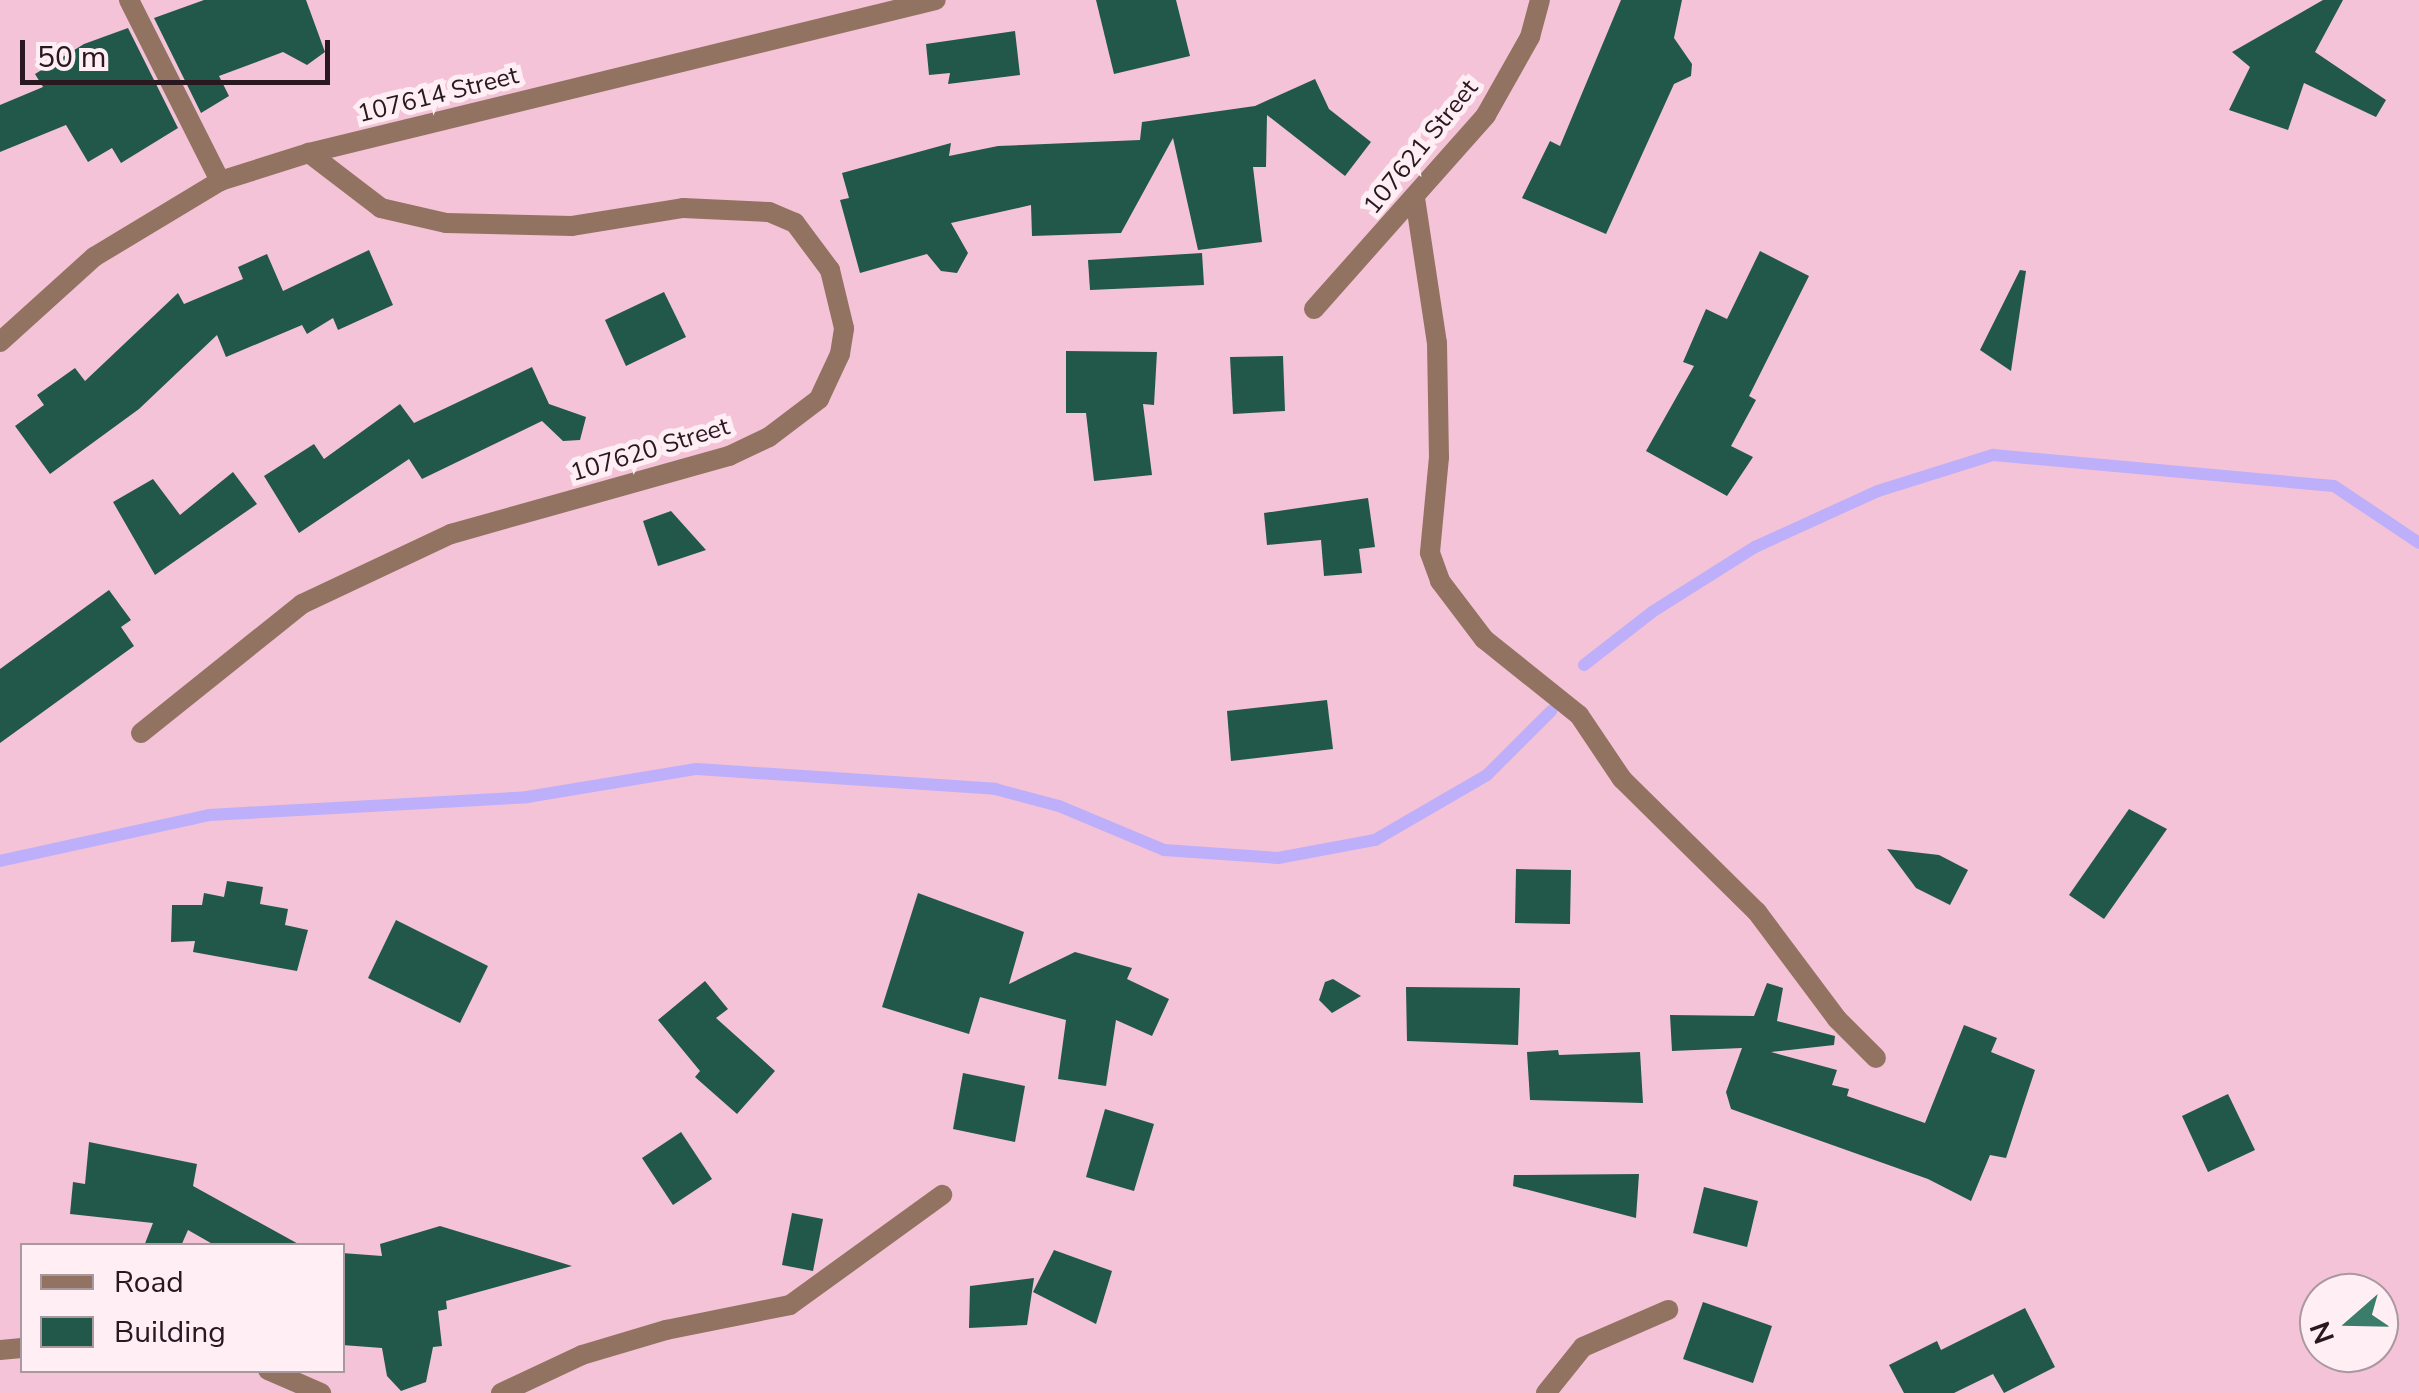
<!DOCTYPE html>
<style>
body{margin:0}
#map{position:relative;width:2419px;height:1393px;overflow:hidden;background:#f4c3d7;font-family:"Nunito Sans",sans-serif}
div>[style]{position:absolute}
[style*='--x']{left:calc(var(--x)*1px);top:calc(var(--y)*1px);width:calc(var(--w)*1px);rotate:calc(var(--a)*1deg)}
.stream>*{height:12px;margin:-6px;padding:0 6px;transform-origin:6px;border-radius:6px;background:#bdaffa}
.building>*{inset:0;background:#215849}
.street>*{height:20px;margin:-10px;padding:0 10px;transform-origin:10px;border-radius:10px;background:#927361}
span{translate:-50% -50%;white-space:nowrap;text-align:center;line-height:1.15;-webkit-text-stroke:10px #ffeff5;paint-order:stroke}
.street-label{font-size:25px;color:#29181f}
.legend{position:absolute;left:20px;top:1243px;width:325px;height:130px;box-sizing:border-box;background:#ffeff5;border:2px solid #a9999f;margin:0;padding:12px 18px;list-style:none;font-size:30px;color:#29181f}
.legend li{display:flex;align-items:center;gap:20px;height:50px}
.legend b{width:50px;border:2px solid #a9999f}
.north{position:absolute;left:2299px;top:1273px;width:100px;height:100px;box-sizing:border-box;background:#ffeff5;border:2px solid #a9999f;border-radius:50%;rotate:250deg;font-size:28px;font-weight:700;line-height:40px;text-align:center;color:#29181f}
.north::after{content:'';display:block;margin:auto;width:35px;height:45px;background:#3c7c6a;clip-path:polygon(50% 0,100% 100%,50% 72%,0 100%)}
.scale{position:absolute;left:20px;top:40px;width:310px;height:45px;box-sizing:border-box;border:5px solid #29181f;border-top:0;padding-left:12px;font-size:30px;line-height:35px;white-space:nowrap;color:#29181f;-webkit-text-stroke:8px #ffeff5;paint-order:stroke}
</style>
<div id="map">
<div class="stream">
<div style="--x:1584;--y:665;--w:86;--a:-37.9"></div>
<div style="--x:1652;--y:612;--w:122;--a:-32.3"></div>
<div style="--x:1755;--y:547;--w:135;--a:-24.5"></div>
<div style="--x:1878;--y:491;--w:121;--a:-17.4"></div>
<div style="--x:1993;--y:455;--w:342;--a:5.2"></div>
<div style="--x:2334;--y:486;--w:102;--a:33.8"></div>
<div style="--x:0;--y:861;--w:214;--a:-12.4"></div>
<div style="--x:209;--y:815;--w:319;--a:-3.2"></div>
<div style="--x:527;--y:797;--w:172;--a:-9.4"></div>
<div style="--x:697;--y:769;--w:299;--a:3.8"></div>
<div style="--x:995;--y:789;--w:66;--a:14.9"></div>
<div style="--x:1059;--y:806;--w:114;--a:22.7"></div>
<div style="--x:1164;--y:850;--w:114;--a:4"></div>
<div style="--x:1278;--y:858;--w:99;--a:-10.5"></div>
<div style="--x:1375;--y:840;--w:129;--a:-30.1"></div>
<div style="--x:1487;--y:775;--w:91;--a:-45"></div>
</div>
<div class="building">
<div style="clip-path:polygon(204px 0,306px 0,325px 52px,307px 65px,283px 52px,219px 76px,229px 96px,201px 113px,154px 18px)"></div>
<div style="clip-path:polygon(1096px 0,1176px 0,1190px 56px,1114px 74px)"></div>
<div style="clip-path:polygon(1621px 0,1682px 0,1674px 38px,1692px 64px,1691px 76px,1674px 84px,1606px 234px,1522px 198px,1550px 141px,1560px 146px)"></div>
<div style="clip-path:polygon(2323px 0,2343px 0,2315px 52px,2386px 100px,2376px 117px,2304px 83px,2288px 130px,2229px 110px,2250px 67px,2232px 52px)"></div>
<div style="clip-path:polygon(128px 28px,178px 128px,121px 163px,112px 148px,88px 162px,66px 125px,0 152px,0 105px,43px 87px,35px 74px,84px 44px)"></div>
<div style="clip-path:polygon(1015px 31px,1020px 75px,948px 84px,950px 73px,929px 75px,926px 44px)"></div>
<div style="clip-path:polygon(1315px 79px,1329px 109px,1371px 142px,1345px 176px,1267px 115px,1266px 167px,1253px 167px,1262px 242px,1198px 250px,1173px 138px,1121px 233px,1032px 236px,1031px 205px,951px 223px,968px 253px,957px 273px,941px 271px,927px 254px,860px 273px,840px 200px,849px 198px,842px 173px,951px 143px,949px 156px,998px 146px,1140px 140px,1142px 122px,1255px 106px)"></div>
<div style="clip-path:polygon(369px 250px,393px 305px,338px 330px,333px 318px,307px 334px,302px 325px,226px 357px,217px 335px,139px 409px,50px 474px,15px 426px,44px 405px,37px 395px,75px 368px,85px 381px,178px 293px,184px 304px,243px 279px,238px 267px,267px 254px,283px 291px)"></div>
<div style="clip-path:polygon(1760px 251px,1809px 276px,1749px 396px,1756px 400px,1731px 446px,1753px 457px,1727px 496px,1646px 451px,1694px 366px,1683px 362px,1706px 309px,1727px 319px)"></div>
<div style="clip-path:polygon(1202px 253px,1204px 285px,1090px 290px,1088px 260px)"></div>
<div style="clip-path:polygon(2020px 270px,2026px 271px,2011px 371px,1980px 350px)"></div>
<div style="clip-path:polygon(664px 292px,686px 337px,626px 366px,605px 320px)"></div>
<div style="clip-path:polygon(1066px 351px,1157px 352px,1154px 405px,1143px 404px,1152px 475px,1094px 481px,1086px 413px,1066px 413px)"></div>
<div style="clip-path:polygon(1283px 356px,1285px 411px,1233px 414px,1230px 357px)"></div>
<div style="clip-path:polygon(532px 367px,549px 404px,586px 417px,580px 440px,563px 441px,542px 421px,422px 479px,409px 459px,299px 533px,264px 476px,314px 444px,324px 459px,400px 404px,414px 423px)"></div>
<div style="clip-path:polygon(233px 472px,257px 504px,155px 575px,113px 502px,153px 479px,180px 515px)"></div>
<div style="clip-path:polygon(1368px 498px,1375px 547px,1359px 549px,1362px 573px,1324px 576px,1321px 540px,1267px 545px,1264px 513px)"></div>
<div style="clip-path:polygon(671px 511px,706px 550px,658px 566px,643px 521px)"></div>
<div style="clip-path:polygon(109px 590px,131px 620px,121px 627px,134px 646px,0 743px,0 669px)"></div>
<div style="clip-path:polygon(1327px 700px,1333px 749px,1231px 761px,1227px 711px)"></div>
<div style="clip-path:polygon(2129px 809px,2167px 829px,2104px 919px,2069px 895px)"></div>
<div style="clip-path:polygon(1887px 849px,1939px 855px,1968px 870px,1950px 905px,1916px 888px)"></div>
<div style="clip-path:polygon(1516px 869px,1571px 870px,1570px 924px,1515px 923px)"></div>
<div style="clip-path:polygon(227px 881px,263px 887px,260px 904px,288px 909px,285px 925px,308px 930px,297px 971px,193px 952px,195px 941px,171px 942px,172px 905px,202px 905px,204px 893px,224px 897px)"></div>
<div style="clip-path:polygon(918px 893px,1024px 932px,1009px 984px,1075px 952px,1132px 968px,1127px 979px,1169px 999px,1152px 1036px,1116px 1020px,1106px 1086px,1058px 1079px,1066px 1020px,980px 997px,969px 1034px,882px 1007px)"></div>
<div style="clip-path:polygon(396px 920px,488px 966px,460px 1023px,368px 978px)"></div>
<div style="clip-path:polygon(1333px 979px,1361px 996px,1332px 1013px,1319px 1000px,1325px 982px)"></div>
<div style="clip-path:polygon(705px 981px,728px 1009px,716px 1018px,775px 1071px,737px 1114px,695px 1077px,700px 1071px,658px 1020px)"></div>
<div style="clip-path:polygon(1767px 983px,1783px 988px,1777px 1021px,1835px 1036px,1834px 1045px,1771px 1052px,1837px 1070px,1832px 1085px,1849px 1089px,1847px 1096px,1925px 1123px,1964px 1025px,1997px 1038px,1991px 1052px,2035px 1070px,2006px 1158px,1990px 1155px,1971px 1201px,1928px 1179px,1731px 1109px,1726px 1092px,1742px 1048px,1672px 1051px,1670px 1015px,1754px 1016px)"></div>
<div style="clip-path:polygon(1406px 987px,1520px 988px,1518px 1045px,1407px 1041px)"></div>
<div style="clip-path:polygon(1558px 1050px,1559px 1055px,1640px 1052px,1643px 1103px,1530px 1100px,1527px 1052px)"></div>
<div style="clip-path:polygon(963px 1073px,1025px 1086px,1015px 1142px,953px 1129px)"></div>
<div style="clip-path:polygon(2228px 1094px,2255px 1150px,2208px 1172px,2182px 1116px)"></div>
<div style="clip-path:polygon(1105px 1109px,1154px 1124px,1134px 1191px,1086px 1177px)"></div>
<div style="clip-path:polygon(681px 1132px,712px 1179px,673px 1205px,642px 1158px)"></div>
<div style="clip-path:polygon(89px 1142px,197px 1164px,193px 1186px,302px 1246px,216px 1246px,188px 1230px,181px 1246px,144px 1246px,153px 1223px,70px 1214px,73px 1182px,85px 1184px)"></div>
<div style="clip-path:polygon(1639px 1174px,1636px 1218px,1513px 1186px,1514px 1175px)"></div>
<div style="clip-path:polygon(1704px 1187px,1758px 1201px,1747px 1247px,1693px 1233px)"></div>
<div style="clip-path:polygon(792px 1213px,823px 1219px,813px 1271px,782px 1265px)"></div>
<div style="clip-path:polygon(440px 1226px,572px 1266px,446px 1301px,447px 1309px,438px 1311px,442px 1346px,433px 1347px,426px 1382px,401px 1391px,387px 1376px,382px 1348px,342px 1345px,342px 1253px,382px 1256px,380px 1244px)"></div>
<div style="clip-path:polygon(1054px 1250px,1112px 1271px,1096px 1324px,1033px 1292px)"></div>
<div style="clip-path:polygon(1034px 1278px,1027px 1325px,969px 1328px,970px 1286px)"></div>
<div style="clip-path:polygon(1703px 1302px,1772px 1326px,1753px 1383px,1683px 1359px)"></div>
<div style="clip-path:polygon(2025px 1308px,2055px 1367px,2004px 1393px,1993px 1374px,1954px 1393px,1904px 1393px,1889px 1365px,1937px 1341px,1941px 1350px)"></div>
</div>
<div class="street">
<div style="--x:129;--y:0;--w:203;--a:63.3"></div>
<div style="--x:1415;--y:198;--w:147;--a:81.4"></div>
<div style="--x:1437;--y:343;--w:114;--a:89"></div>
<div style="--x:1439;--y:457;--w:96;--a:95.4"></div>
<div style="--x:1430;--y:553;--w:30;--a:70"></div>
<div style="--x:1440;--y:581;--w:73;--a:52.8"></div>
<div style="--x:1484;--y:639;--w:122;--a:38.7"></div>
<div style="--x:1579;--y:715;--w:77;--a:56.1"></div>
<div style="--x:1622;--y:779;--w:190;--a:44.6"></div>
<div style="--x:1757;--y:912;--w:134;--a:53.2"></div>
<div style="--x:1837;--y:1019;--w:55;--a:45"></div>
<div style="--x:1314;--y:309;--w:259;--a:-48.4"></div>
<div style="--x:1486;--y:115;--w:90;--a:-60.6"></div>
<div style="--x:1530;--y:37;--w:38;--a:-75"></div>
<div style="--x:0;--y:342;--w:127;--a:-42.1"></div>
<div style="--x:94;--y:257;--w:147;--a:-31.1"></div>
<div style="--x:220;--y:181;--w:93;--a:-17.5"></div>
<div style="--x:309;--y:153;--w:645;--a:-13.71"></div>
<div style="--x:141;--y:733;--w:206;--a:-38.7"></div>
<div style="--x:302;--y:604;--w:165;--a:-25.2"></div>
<div style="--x:451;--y:534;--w:289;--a:-15.7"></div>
<div style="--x:729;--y:456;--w:44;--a:-25.4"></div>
<div style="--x:769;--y:437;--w:63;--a:-37.2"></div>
<div style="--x:819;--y:399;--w:50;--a:-65"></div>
<div style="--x:840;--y:354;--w:26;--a:-81"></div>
<div style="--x:844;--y:328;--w:60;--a:-103.6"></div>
<div style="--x:830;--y:270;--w:59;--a:-126.7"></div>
<div style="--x:795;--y:223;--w:28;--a:-157"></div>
<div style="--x:769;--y:212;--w:86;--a:-177.3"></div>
<div style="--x:683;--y:208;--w:112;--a:170.8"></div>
<div style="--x:572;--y:226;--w:126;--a:-178.6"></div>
<div style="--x:446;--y:223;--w:67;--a:-167"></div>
<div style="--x:381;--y:208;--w:91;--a:-142.6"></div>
<div style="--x:0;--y:1350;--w:22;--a:-5"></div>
<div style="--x:268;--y:1370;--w:58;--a:23.5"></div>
<div style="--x:501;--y:1393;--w:89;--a:-25.1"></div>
<div style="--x:582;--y:1355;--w:88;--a:-16.6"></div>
<div style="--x:666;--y:1330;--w:126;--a:-11.4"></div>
<div style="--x:790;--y:1305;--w:188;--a:-35.9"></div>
<div style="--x:1546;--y:1393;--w:59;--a:-51.2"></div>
<div style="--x:1583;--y:1347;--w:93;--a:-23.5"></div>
</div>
<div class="street-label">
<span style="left:438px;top:95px;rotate:-14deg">107614 Street</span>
<span style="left:1421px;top:147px;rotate:-51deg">107621 Street</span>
<span style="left:650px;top:450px;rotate:-17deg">107620 Street</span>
</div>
<ul class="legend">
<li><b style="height:12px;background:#927361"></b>Road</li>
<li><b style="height:28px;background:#215849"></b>Building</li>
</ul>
<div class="north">N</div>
<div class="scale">50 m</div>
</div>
